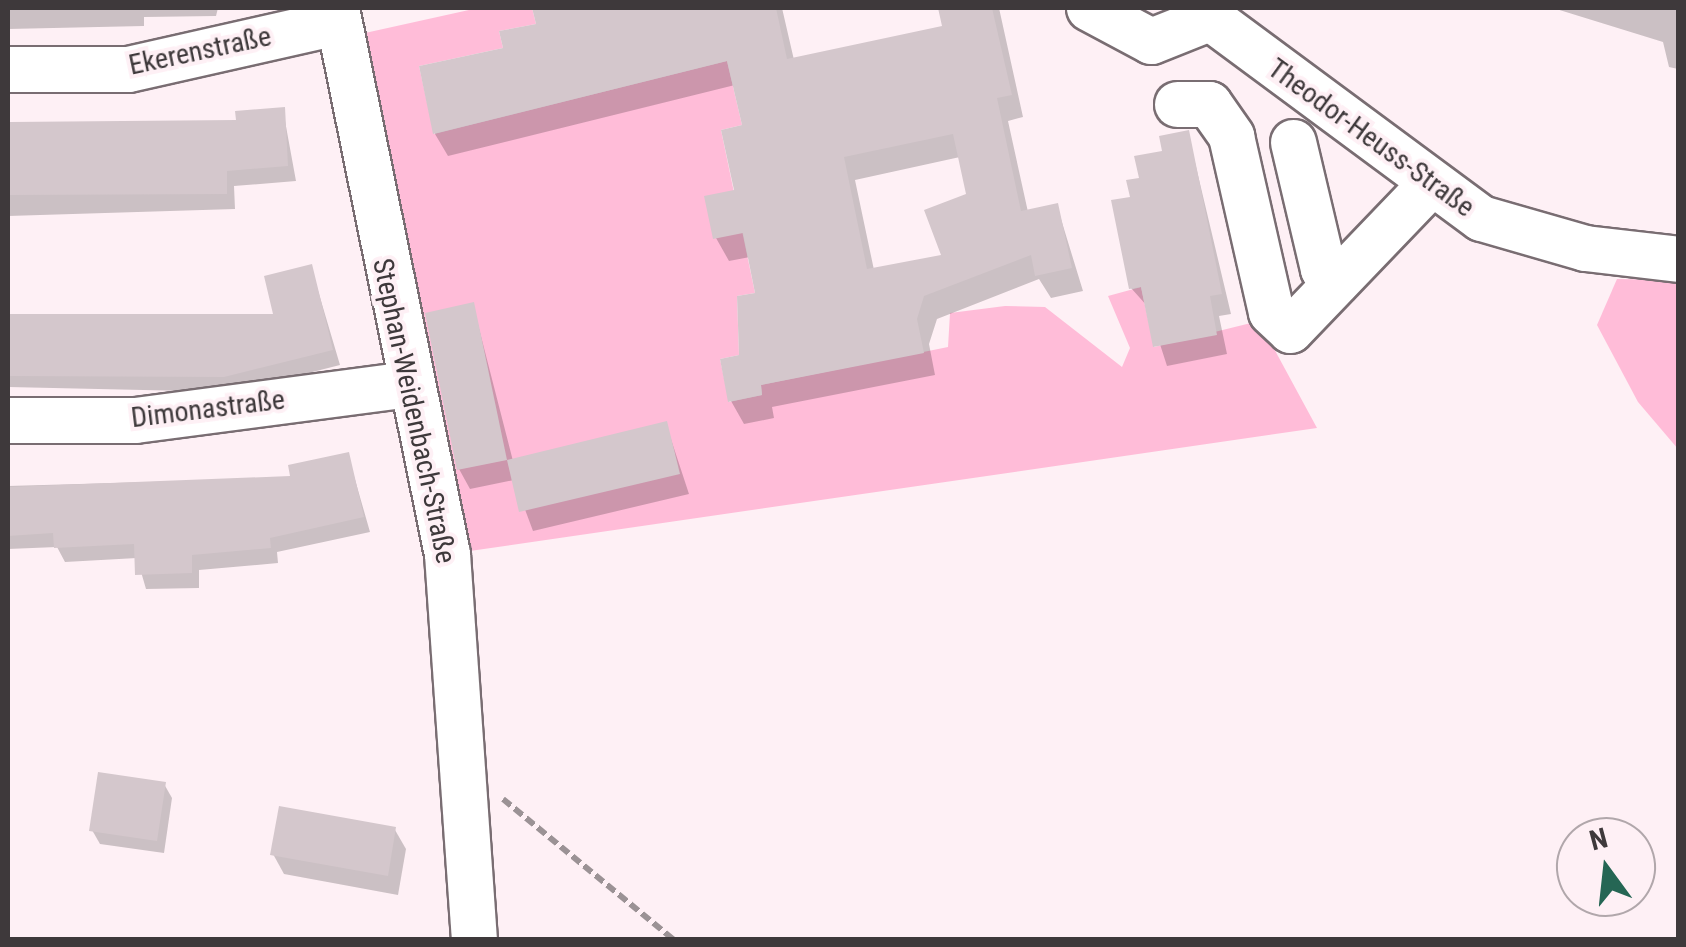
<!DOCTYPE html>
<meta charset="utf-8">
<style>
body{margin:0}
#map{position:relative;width:1686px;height:947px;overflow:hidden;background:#fef0f5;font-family:"Roboto Condensed",sans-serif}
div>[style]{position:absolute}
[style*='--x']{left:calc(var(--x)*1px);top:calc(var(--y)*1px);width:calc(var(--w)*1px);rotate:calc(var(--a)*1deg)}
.green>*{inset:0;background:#ffbcd8}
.shadow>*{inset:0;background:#0003}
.building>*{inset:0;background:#d4c7cc}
.path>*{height:6px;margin-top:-3px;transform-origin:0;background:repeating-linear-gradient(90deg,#9b9295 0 10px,transparent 0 15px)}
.roads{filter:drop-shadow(2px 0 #796d72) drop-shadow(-2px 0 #796d72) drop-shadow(0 2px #796d72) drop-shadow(0 -2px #796d72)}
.minor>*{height:45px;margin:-22.5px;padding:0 22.5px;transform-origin:22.5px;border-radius:22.5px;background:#fff}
span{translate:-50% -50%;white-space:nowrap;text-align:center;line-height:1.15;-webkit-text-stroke:8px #fef0f5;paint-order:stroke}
.street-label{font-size:28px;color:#3e393b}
.frame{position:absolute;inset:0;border:10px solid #3e393b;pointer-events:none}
.north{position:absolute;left:1556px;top:817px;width:100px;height:100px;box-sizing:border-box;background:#fef0f5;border:2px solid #b1a7ab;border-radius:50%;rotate:345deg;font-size:28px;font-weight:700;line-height:40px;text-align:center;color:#3e393b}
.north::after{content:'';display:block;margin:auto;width:35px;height:45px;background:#256654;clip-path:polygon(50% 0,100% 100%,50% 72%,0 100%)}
</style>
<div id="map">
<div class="green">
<div style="clip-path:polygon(478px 8px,532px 8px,536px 24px,499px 31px,503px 48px,419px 66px,434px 134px,727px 61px,742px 125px,721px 130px,755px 293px,737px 296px,739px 355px,720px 359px,729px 402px,762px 395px,761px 385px,948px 347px,950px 313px,1005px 306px,1045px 307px,1122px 367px,1130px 348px,1108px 296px,1141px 287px,1154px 347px,1259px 321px,1317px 428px,463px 552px,365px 33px)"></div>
<div style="clip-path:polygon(1617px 279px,1678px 280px,1678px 449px,1638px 402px,1597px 325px)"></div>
</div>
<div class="shadow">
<div style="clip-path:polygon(8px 8px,218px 8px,216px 16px,144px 17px,144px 26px,8px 29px)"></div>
<div style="clip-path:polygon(evenodd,535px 8px,782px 8px,794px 60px,945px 28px,940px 8px,999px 8px,1023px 117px,1008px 121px,1028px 212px,1057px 206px,1083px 291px,1051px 298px,1039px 279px,937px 319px,929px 344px,935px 375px,772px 407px,774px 418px,744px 424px,731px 401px,758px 295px,750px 257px,729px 261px,716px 238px,737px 192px,745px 127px,735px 85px,448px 156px,435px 134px,422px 68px,506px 50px,538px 25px,535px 8px,960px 157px,969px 195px,945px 257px,874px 270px,855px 180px,960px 157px)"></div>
<div style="clip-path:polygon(1553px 8px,1678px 8px,1678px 69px,1669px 67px,1663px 42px)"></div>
<div style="clip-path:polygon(283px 110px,296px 181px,234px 186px,235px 209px,8px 216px,8px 131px,238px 122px)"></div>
<div style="clip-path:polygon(1188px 133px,1231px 314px,1219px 316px,1227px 354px,1167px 366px,1148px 307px,1131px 288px,1132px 198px)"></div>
<div style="clip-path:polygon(311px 267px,340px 365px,233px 392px,8px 387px,8px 314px,276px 317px)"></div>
<div style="clip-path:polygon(473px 305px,513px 461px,666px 424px,689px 494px,533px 531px,514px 480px,470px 489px,459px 469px)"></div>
<div style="clip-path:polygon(348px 455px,370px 532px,277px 552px,278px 563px,199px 570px,199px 588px,146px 589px,137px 558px,65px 562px,57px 547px,8px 549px,8px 486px,293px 478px)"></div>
<div style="clip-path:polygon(164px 784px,172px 798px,164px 853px,100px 844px,92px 830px)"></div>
<div style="clip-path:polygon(395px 830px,406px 849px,398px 895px,284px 874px,273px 854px)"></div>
</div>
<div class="building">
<div style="clip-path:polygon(evenodd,532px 8px,776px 8px,787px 59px,942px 26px,938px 8px,992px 8px,1012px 95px,997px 98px,1021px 211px,1058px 203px,1072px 268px,1035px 276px,1031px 255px,924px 296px,917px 319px,924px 353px,761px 385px,762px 395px,728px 402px,720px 359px,739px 355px,737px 296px,755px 293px,743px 233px,713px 239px,704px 196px,734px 190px,721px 130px,742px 125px,727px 61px,433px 134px,419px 66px,503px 48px,499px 31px,536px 24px,532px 8px,953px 134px,966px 194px,924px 210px,941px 255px,867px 269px,844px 157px,953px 134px)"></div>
<div style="clip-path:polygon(285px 107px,288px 166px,227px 171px,227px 194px,8px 195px,10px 122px,236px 120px,235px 111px)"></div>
<div style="clip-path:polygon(1189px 130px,1222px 294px,1210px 296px,1217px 335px,1153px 347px,1141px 287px,1129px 289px,1111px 200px,1130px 197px,1126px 180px,1139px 178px,1134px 156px,1162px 151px,1159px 136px)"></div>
<div style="clip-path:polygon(312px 264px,333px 350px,224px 377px,8px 376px,8px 314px,273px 314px,264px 276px)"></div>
<div style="clip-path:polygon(474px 302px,507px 460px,457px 470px,425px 313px)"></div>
<div style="clip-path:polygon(667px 421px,680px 474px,519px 512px,507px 460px)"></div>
<div style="clip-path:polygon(349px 452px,364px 517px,270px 538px,271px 548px,192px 555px,192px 573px,135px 575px,134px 544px,54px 548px,53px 533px,8px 536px,8px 487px,290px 476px,288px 465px)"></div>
<div style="clip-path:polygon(98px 772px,166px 782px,157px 841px,89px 831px)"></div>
<div style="clip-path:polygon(279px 806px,396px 827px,388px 876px,270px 855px)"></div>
</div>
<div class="path">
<div style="--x:503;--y:799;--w:222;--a:39.5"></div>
</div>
<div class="roads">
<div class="minor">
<div style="--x:336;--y:8;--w:557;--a:78.51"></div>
<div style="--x:447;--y:554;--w:387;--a:86"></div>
<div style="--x:1089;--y:8;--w:70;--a:28"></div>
<div style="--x:1151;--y:41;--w:62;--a:-21.6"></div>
<div style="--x:1197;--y:8;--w:353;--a:36.5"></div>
<div style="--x:1481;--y:218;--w:108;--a:16.1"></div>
<div style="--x:1585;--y:248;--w:94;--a:6.7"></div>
<div style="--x:8;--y:69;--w:120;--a:0"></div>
<div style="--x:128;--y:69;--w:209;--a:-12.7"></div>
<div style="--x:1177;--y:104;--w:32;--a:0"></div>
<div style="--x:1209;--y:104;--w:39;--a:55"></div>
<div style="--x:1231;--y:136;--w:180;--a:77.2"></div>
<div style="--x:1271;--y:312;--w:26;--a:43"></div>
<div style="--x:1290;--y:330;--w:204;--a:-46.2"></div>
<div style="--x:1293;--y:142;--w:130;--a:76.7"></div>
<div style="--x:1323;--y:269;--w:18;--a:45"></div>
<div style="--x:8;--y:420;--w:127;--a:0"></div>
<div style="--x:135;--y:420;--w:275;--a:-7.5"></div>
</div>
</div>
<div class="street-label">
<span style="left:200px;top:51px;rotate:-12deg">Ekerenstraße</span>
<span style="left:1371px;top:138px;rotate:36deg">Theodor-Heuss-Straße</span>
<span style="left:208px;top:409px;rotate:-7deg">Dimonastraße</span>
<span style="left:414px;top:411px;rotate:78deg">Stephan-Weidenbach-Straße</span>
</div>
<div class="frame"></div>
<div class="north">N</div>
</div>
